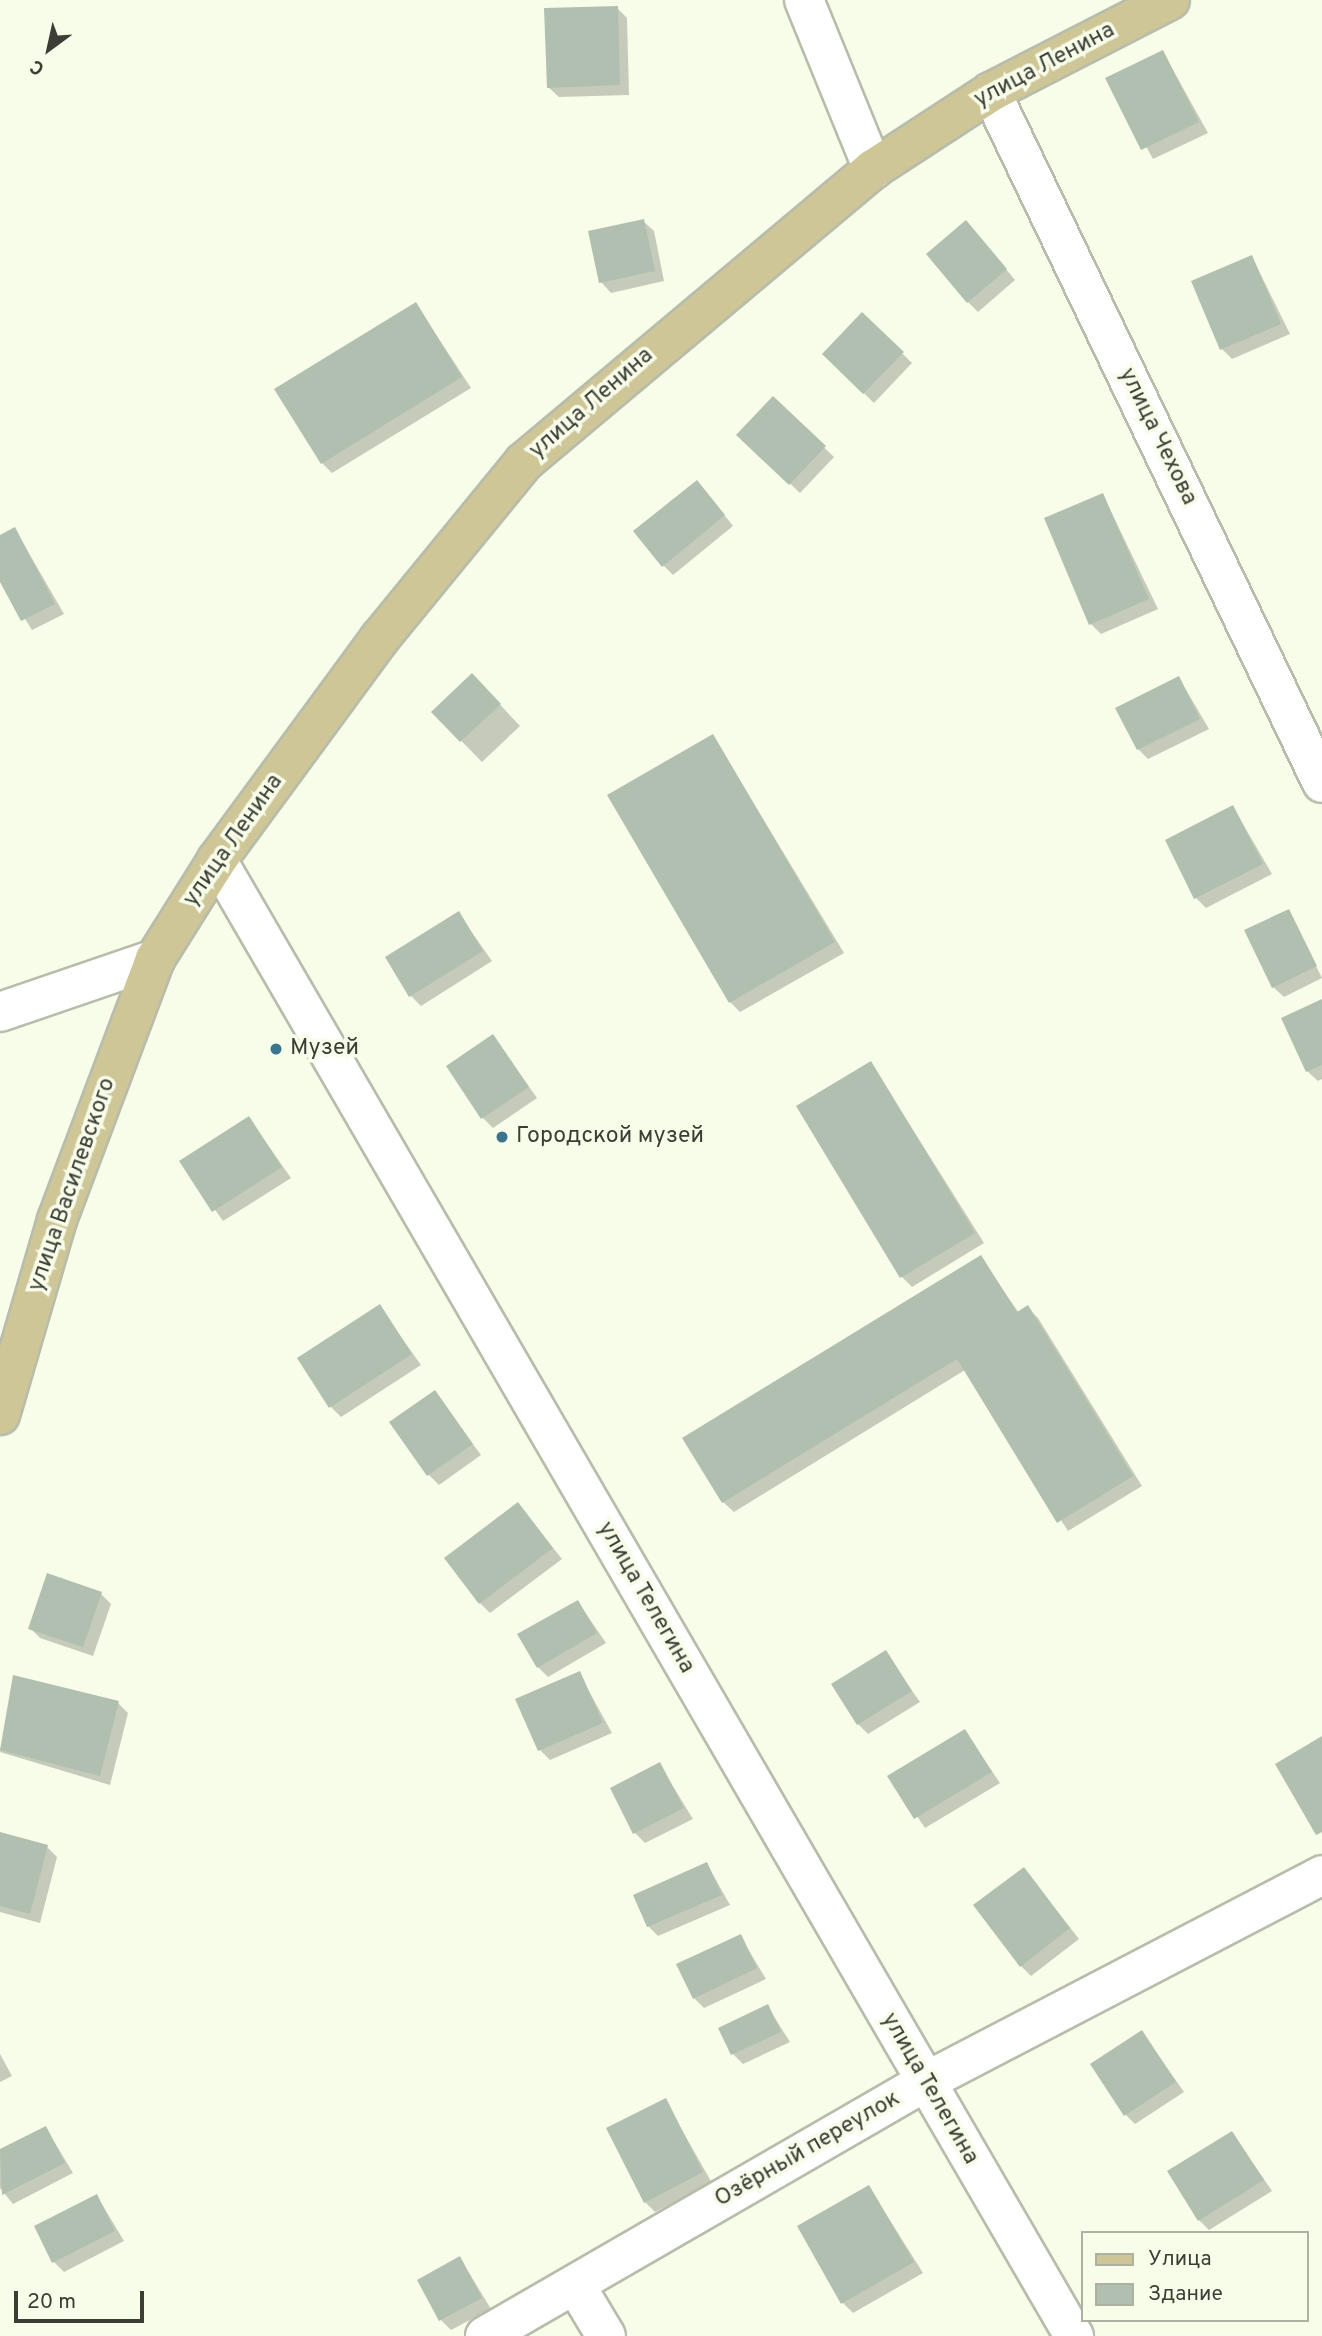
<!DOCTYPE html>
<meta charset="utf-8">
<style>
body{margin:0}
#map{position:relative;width:1322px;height:2336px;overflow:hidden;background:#f7fde9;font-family:Overpass,sans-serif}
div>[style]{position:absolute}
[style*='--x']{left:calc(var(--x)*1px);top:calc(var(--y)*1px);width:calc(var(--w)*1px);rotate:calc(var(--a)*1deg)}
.shadow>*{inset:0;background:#0003}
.building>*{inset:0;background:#b1bfb0}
.roads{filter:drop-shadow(2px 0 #b7bdaa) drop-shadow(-2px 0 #b7bdaa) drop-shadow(0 2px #b7bdaa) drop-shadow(0 -2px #b7bdaa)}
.minor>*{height:38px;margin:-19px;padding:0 19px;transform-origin:19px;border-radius:19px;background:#fff}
.major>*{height:38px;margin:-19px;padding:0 19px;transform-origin:19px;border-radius:19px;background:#cec697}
.dots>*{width:19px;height:19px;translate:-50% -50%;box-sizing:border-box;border:4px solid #f7fde9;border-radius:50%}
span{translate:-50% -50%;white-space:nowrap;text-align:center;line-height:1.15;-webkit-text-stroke:7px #f7fde9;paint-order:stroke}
.street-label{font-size:23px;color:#3c3e36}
.poi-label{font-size:23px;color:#3c3e36}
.left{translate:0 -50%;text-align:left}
.legend{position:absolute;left:1081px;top:2231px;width:228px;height:91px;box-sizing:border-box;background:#f7fde9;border:2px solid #acb1a1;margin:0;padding:9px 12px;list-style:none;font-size:21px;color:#3c3e36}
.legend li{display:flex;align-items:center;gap:14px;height:35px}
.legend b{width:35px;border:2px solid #acb1a1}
.north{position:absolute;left:14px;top:14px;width:70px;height:70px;-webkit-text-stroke:5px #f7fde9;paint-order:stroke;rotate:213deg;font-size:19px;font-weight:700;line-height:28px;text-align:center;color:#3c3e36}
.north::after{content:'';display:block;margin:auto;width:24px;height:32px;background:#3c3e36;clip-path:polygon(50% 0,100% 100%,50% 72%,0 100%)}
.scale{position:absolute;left:14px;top:2291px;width:130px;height:32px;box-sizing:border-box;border:4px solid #3c3e36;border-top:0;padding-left:9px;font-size:21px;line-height:24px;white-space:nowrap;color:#3c3e36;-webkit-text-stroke:5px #f7fde9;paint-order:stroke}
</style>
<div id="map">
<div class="shadow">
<div style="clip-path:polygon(617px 8px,627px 18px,629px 95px,559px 97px,548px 87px)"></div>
<div style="clip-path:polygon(1163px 52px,1208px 133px,1153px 159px,1108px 78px)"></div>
<div style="clip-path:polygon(643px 221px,654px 231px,664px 281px,611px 293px,601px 282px)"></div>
<div style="clip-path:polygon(976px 233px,1015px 280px,978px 312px,968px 302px)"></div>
<div style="clip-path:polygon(1252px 257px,1290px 334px,1232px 359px,1222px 349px)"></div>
<div style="clip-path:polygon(416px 304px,471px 388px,332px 473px,322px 463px)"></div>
<div style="clip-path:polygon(862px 314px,912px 363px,874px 403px,824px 354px)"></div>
<div style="clip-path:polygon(773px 399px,834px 457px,800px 493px,739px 435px)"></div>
<div style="clip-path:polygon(706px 492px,733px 526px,673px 575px,663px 565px)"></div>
<div style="clip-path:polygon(1103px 495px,1158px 609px,1101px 634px,1091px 624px)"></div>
<div style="clip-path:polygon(15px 529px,64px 614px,32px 630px,0 579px,0 537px)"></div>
<div style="clip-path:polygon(1179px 678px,1209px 729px,1148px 759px,1138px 749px)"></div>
<div style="clip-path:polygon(492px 696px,520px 726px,482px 762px,433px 712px)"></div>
<div style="clip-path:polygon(713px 736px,844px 953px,740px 1012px,730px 1002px)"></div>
<div style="clip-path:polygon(1233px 807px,1272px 874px,1206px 908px,1196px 898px)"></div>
<div style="clip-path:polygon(1288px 911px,1322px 978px,1284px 997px,1273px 987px)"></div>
<div style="clip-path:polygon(458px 913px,492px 961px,421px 1006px,411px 996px)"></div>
<div style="clip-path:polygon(1322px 1001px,1322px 1079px,1318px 1081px,1307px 1071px)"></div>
<div style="clip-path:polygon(493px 1036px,537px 1098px,493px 1128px,483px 1118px)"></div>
<div style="clip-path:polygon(871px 1063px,984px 1243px,912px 1287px,902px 1277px)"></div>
<div style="clip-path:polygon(249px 1118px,291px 1178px,223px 1221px,181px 1162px)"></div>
<div style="clip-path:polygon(980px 1257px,1019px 1313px,1028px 1308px,1038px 1318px,1142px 1486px,1068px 1531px,965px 1370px,734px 1512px,723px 1502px,684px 1439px)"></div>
<div style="clip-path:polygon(379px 1306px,421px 1365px,341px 1417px,331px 1407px)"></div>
<div style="clip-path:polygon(434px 1392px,481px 1455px,439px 1485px,429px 1475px)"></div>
<div style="clip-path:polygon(518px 1504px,562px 1559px,490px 1613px,480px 1603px)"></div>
<div style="clip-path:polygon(101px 1594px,111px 1604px,93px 1656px,40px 1638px,30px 1628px)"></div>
<div style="clip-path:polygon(578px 1602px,606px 1643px,548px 1677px,538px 1667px)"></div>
<div style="clip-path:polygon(885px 1652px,920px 1702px,868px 1734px,858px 1724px)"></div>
<div style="clip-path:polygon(579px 1673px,612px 1733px,550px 1760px,540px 1750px)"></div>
<div style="clip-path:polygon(15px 1677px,118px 1703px,128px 1713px,110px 1785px,0 1752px)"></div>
<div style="clip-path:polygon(965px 1731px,1000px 1783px,925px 1828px,890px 1776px)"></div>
<div style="clip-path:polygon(660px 1765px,693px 1819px,645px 1843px,635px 1833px)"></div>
<div style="clip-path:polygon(0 1834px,47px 1847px,57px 1857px,40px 1923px,0 1912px)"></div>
<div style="clip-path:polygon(707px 1864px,730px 1905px,658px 1936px,648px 1926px)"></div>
<div style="clip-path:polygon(1024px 1869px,1079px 1939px,1031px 1976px,1021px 1966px)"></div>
<div style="clip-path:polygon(740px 1936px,766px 1979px,704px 2008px,694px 1998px)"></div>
<div style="clip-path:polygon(768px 2007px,790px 2042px,743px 2064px,733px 2054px)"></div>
<div style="clip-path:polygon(1142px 2032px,1184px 2092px,1135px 2124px,1125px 2114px)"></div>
<div style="clip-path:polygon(0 2054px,12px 2076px,0 2082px)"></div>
<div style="clip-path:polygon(665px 2100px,712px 2183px,655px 2212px,645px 2202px)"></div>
<div style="clip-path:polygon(46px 2128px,73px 2173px,13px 2204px,0 2188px,0 2151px)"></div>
<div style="clip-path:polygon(1232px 2133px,1272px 2191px,1209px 2230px,1199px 2220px)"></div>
<div style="clip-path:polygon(869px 2187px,923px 2273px,853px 2313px,843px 2303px)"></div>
<div style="clip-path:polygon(97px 2196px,124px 2241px,64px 2272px,54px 2262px)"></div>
<div style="clip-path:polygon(460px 2258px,491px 2309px,451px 2330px,441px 2320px)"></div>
</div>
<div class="building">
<div style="clip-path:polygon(618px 6px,620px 85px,547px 88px,544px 8px)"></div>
<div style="clip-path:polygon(1163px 50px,1199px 122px,1141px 150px,1105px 78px)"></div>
<div style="clip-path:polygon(644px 219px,655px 271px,599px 283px,588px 231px)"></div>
<div style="clip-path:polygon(966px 220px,1007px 269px,967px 303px,926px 254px)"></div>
<div style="clip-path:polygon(1252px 255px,1281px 324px,1220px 350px,1191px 281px)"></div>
<div style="clip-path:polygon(416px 302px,462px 377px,321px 464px,274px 389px)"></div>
<div style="clip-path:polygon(862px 312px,904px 352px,863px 394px,822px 354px)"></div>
<div style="clip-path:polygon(773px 396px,826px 446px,789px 485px,736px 435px)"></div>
<div style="clip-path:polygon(697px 480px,725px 515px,662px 567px,633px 531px)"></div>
<div style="clip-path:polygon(1103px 493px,1149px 599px,1089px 625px,1044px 518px)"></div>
<div style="clip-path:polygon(15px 527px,55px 604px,21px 621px,0 582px,0 535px)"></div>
<div style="clip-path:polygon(472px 673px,501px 704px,460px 742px,431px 712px)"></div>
<div style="clip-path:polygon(1179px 676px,1200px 719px,1137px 750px,1115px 708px)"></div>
<div style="clip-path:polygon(713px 734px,835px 942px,729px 1003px,607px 795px)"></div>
<div style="clip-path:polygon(1233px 805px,1263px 864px,1194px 899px,1165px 840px)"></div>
<div style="clip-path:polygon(1289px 909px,1317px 966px,1272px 988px,1244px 930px)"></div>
<div style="clip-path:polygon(459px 911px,483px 951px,409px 997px,385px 957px)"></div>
<div style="clip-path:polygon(1322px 999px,1322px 1065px,1306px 1072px,1281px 1018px)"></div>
<div style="clip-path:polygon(493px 1034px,529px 1087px,481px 1119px,446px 1066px)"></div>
<div style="clip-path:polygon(871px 1061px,975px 1233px,900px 1278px,796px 1106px)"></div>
<div style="clip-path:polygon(249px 1116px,282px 1167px,212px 1212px,179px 1161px)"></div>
<div style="clip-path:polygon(981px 1255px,1017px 1312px,1028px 1305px,1133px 1476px,1057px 1523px,957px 1359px,722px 1503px,682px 1438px)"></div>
<div style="clip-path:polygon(380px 1304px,412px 1354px,329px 1408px,297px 1358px)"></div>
<div style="clip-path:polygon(435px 1390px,473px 1444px,427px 1476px,389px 1422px)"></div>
<div style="clip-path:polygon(518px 1502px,553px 1548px,479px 1604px,444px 1558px)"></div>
<div style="clip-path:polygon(47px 1573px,102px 1592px,83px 1647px,28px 1629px)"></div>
<div style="clip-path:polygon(578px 1600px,597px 1633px,537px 1668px,517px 1634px)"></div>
<div style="clip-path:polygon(886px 1650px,912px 1691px,857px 1725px,831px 1684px)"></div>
<div style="clip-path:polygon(580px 1671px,603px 1723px,538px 1751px,515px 1699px)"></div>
<div style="clip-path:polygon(13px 1675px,119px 1701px,100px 1776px,0 1750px)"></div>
<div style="clip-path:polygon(965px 1729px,992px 1772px,914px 1819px,887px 1776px)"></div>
<div style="clip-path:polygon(1322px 1736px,1322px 1832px,1316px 1835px,1275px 1764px)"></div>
<div style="clip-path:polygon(660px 1762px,684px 1808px,633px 1834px,610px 1788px)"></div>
<div style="clip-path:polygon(0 1832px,48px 1845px,30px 1914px,0 1906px)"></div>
<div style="clip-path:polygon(707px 1862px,722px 1895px,647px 1927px,633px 1895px)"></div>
<div style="clip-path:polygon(1024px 1867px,1070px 1928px,1020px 1967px,973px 1905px)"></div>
<div style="clip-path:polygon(741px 1934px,757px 1968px,693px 1999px,676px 1964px)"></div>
<div style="clip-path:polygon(768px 2004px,781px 2032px,731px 2055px,718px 2028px)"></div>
<div style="clip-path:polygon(1142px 2030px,1176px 2082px,1124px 2116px,1090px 2064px)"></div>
<div style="clip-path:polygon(666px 2098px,703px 2172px,644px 2203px,606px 2128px)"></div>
<div style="clip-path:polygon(46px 2126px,65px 2163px,2px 2195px,0 2149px)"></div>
<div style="clip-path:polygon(1232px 2131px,1264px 2180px,1198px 2221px,1167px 2171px)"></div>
<div style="clip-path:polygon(869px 2185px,914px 2262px,841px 2304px,797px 2226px)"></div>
<div style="clip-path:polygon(97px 2194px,115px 2231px,52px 2263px,34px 2226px)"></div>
<div style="clip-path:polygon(460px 2256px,482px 2298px,439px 2321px,417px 2280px)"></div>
</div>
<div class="roads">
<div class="minor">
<div style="--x:804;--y:0;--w:183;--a:67.8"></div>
<div style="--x:991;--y:92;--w:766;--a:64.4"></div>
<div style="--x:217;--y:860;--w:1707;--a:59.86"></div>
<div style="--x:0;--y:1012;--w:164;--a:-18.9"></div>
<div style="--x:576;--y:2286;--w:58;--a:59"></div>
<div style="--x:485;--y:2336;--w:508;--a:-30"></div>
<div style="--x:925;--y:2082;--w:448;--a:-27.5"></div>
</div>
<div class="major">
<div style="--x:0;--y:1415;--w:203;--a:-73.7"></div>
<div style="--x:57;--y:1220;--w:279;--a:-69.4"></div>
<div style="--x:155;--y:959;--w:117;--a:-57.9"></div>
<div style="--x:217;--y:860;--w:275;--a:-53.7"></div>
<div style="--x:380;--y:638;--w:227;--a:-50.7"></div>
<div style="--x:524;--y:462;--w:456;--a:-40"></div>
<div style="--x:873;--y:169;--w:141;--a:-33.1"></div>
<div style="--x:991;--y:92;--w:201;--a:-27.2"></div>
</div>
</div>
<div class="dots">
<div style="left:276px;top:1049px;background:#3b748d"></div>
<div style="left:502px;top:1137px;background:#3b748d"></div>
</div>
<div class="street-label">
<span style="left:1045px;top:66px;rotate:-28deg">улица Ленина</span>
<span style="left:592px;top:404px;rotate:-41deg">улица Ленина</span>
<span style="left:1157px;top:437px;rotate:64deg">улица Чехова</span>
<span style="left:234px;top:841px;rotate:-55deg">улица Ленина</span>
<span style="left:73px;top:1185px;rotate:-71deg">улица Василевского</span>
<span style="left:645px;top:1598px;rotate:60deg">улица Телегина</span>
<span style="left:929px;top:2089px;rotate:60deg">улица Телегина</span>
<span style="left:808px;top:2150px;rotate:-30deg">Озёрный переулок</span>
</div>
<div class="poi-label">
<span class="left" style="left:290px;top:1049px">Музей</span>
<span class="left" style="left:516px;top:1137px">Городской музей</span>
</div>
<ul class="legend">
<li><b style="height:9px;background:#cec697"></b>Улица</li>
<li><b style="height:19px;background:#b1bfb0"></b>Здание</li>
</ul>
<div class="north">С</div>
<div class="scale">20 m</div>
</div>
